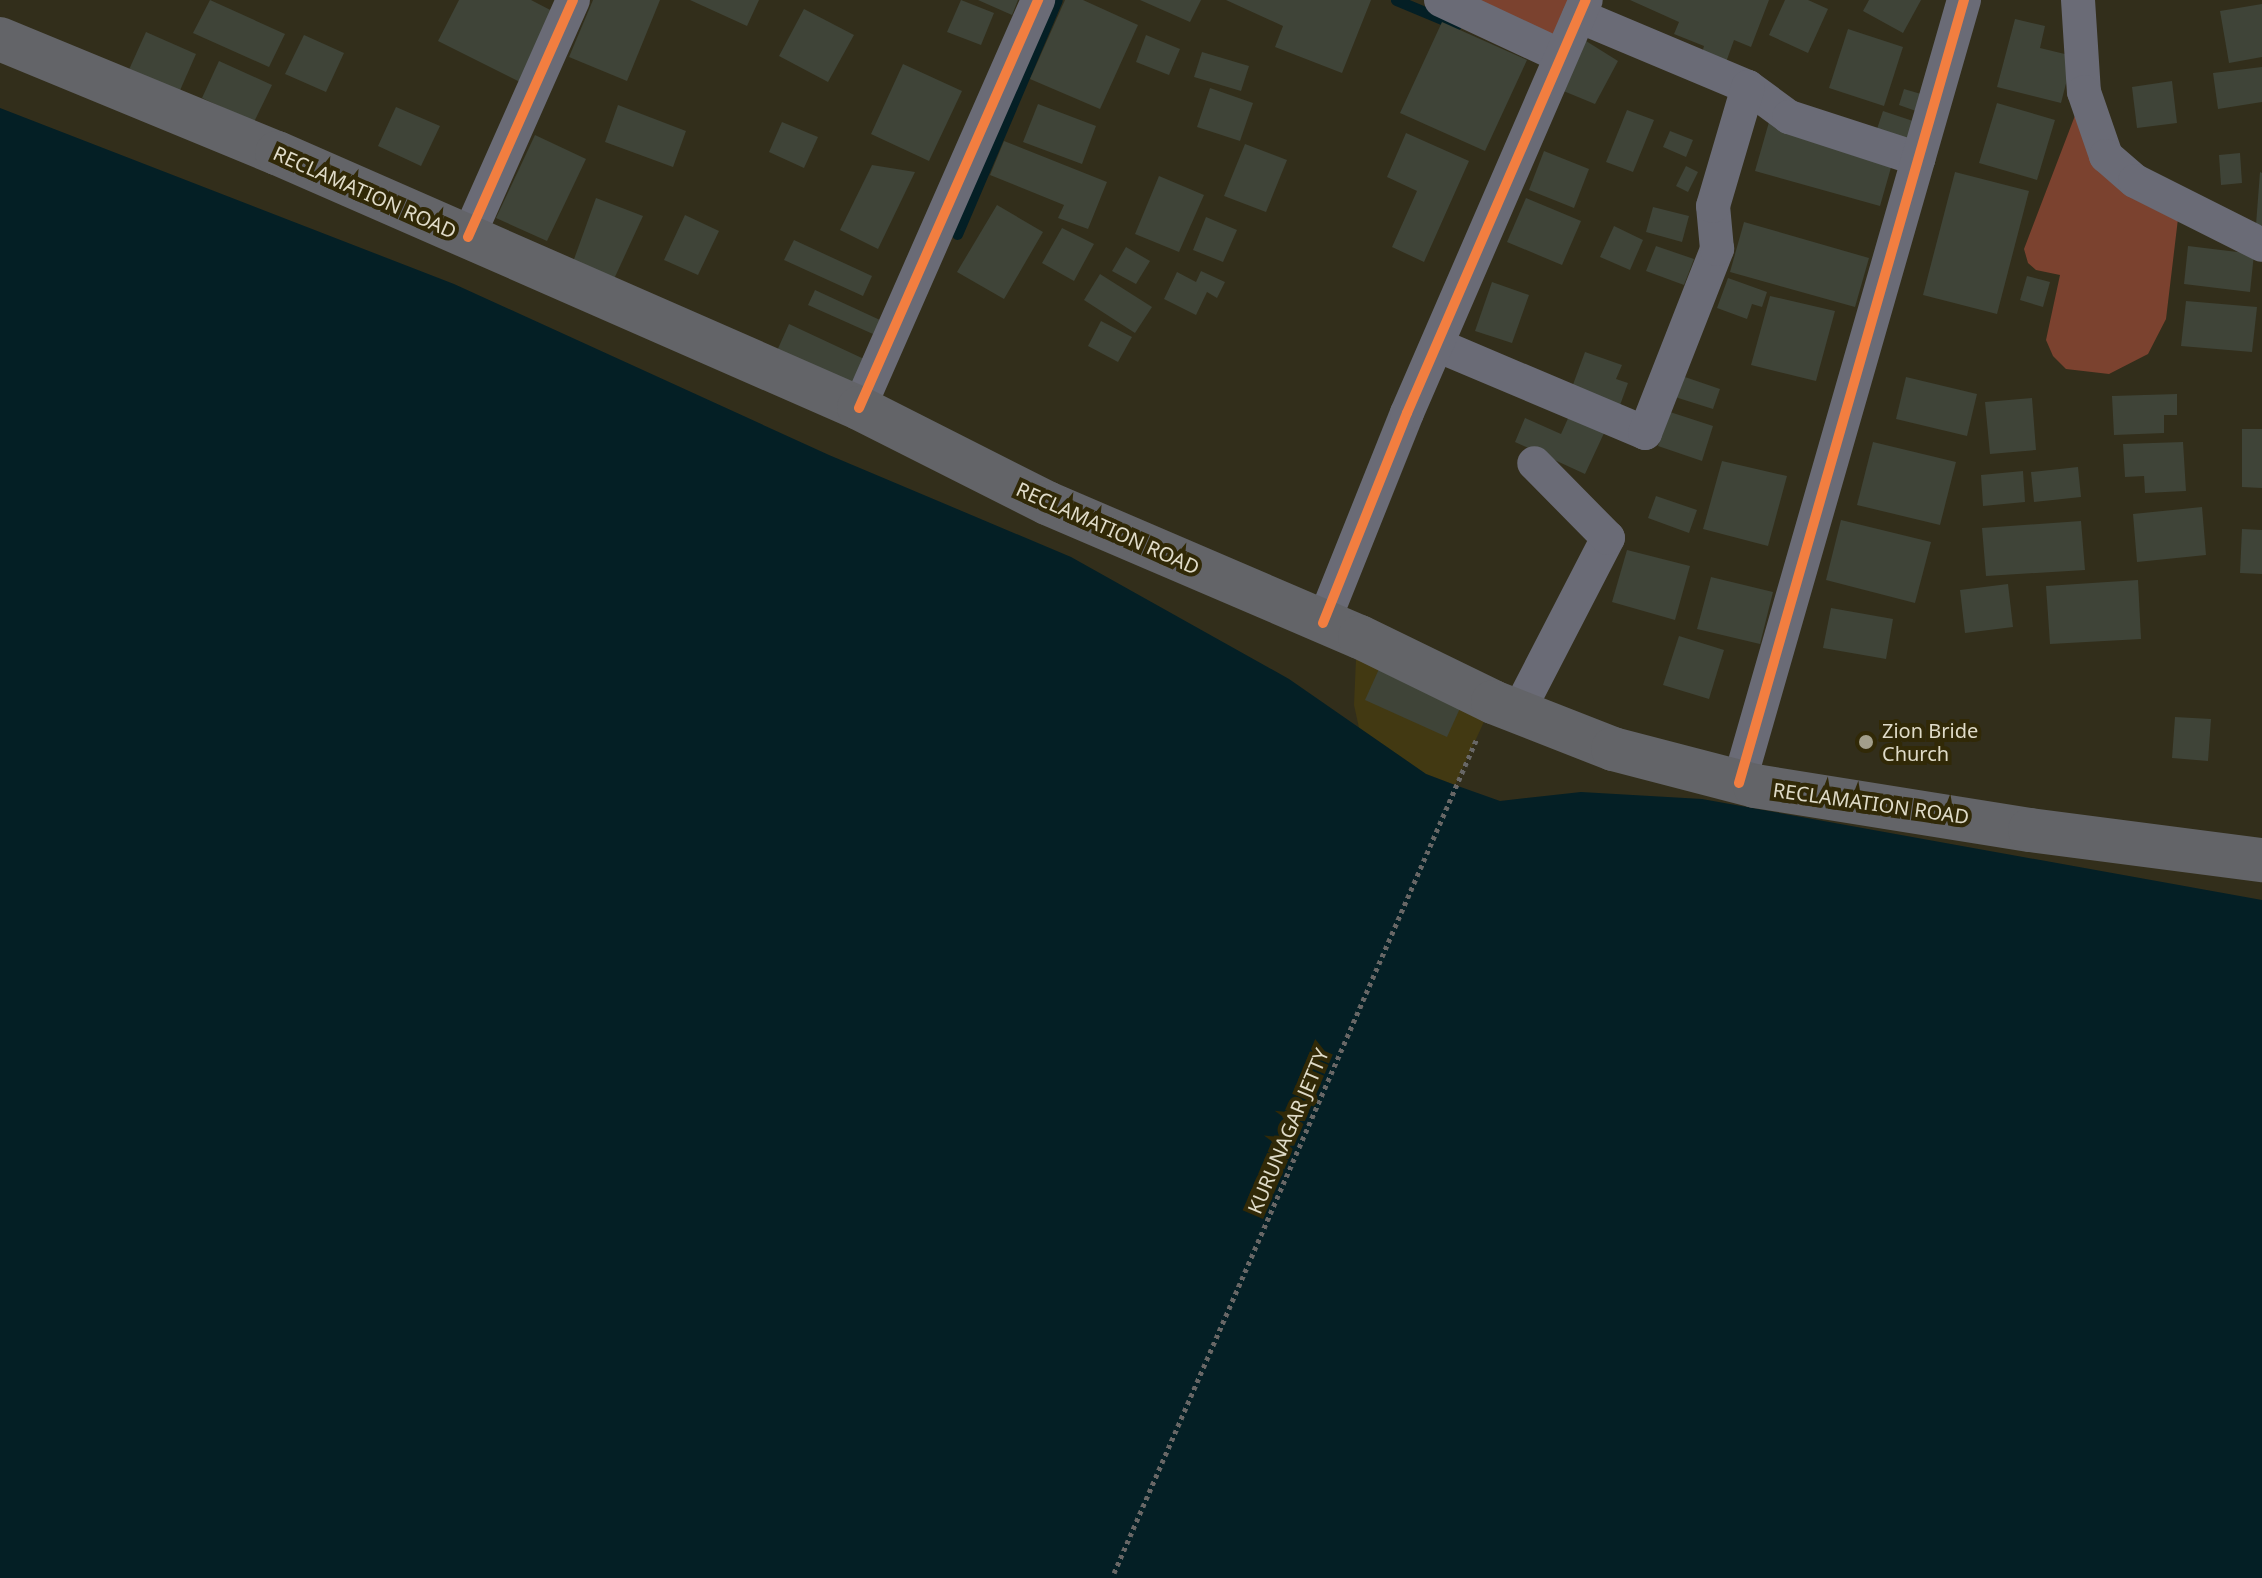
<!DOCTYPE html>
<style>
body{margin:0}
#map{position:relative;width:2262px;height:1578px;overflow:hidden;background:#322e1b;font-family:"Noto Sans",sans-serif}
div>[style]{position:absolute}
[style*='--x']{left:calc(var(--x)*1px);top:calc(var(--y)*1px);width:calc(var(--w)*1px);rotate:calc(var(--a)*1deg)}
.built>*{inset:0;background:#423912}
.green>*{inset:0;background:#7b422f}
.water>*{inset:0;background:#041f25}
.stream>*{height:11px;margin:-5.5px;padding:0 5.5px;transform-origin:5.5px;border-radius:5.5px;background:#041f25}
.building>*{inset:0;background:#3f4438}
.path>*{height:5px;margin-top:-2.5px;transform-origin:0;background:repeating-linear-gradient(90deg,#686766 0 4px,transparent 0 8px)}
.street>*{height:34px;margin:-17px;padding:0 17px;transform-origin:17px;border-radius:17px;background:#6a6b76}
.secondary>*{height:44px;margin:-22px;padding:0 22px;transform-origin:22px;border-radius:22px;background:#636468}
.cycleway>*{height:10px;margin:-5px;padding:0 5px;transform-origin:5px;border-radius:5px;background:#f27e40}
.dots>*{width:22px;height:22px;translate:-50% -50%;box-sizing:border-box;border:4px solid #312907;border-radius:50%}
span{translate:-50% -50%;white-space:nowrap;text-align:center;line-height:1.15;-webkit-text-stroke:8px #312907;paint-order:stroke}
.street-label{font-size:20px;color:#dfdbc8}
.poi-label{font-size:20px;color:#dfdbc8}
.left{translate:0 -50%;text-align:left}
</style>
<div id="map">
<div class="built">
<div style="clip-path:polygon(1356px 659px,1493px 702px,1455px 785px,1426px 774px,1359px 728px,1354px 705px)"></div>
</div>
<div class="green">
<div style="clip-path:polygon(1441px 0,1586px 0,1561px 56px)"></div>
<div style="clip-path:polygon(2084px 92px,2106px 156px,2180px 202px,2166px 319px,2148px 354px,2109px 374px,2066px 369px,2053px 356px,2046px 340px,2060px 275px,2036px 270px,2028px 263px,2024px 249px)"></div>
</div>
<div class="water">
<div style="clip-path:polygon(0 108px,454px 284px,829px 455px,1071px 557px,1289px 679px,1426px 774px,1455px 785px,1500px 801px,1581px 792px,1702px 799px,2262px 900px,2262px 1578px,0 1578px)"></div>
</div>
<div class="stream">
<div style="--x:1396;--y:0;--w:65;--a:22.6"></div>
<div style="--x:957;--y:234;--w:254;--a:-66.9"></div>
</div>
<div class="building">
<div style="clip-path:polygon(210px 0,285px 34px,269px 67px,193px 33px)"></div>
<div style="clip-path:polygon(459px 0,531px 0,558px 14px,522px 83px,438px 41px)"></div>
<div style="clip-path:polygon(593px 0,660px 0,627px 81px,569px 57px)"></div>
<div style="clip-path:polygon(690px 0,759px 0,747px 26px)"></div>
<div style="clip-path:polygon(961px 0,994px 13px,981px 45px,947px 32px)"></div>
<div style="clip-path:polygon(978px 0,1018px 0,1012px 15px)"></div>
<div style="clip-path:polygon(1065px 0,1083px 0,1138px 25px,1100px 109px,1030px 79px)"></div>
<div style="clip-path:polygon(1140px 0,1201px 0,1190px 22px)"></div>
<div style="clip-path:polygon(1226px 0,1371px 0,1342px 73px,1275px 47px,1283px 26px)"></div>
<div style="clip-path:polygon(1630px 0,1769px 0,1751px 47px,1734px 40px,1725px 65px,1701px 56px,1704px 46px,1674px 34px,1679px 22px)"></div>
<div style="clip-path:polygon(1785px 0,1808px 0,1828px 9px,1808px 53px,1769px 35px)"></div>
<div style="clip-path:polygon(1869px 0,1921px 0,1903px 33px,1863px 11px)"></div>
<div style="clip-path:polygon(2262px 4px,2262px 57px,2229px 63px,2220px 11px)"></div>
<div style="clip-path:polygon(804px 9px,854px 35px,828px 82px,779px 56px)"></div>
<div style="clip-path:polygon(2015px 19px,2045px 26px,2040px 48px,2073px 56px,2061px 103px,1997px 87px)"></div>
<div style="clip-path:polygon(1442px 22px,1527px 60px,1485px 151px,1400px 113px)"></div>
<div style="clip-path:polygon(1848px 29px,1903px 47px,1884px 106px,1829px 88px)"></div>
<div style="clip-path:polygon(146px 32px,196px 54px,178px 95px,127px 74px)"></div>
<div style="clip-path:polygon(304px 35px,344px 53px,326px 92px,285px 74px)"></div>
<div style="clip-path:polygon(1146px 35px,1180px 49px,1169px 75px,1136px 62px)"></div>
<div style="clip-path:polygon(1586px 41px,1618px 61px,1595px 104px,1561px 90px)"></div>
<div style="clip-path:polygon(1202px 52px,1249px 66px,1241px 91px,1194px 77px)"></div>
<div style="clip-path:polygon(219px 61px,272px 85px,254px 122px,202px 98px)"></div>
<div style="clip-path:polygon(903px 64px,962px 91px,929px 161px,871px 134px)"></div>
<div style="clip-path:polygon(2262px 67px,2262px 102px,2218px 109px,2213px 73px)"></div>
<div style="clip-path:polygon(2172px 81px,2177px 123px,2137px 128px,2132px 87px)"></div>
<div style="clip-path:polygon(1210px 88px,1253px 103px,1240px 141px,1197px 127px)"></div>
<div style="clip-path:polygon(1904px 89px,1921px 94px,1916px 111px,1899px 105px)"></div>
<div style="clip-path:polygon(1997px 103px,2055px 120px,2037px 180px,1979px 163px)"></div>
<div style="clip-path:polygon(1038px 104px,1096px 126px,1082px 164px,1023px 142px)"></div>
<div style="clip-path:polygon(618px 105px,686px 131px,673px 167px,605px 142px)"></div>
<div style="clip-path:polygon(396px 107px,440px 126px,421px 166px,378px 146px)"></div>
<div style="clip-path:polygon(1627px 110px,1654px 120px,1633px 172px,1606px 162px)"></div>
<div style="clip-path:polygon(1883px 111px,1913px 121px,1905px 145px,1875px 135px)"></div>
<div style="clip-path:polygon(782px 122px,818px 137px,804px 168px,769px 152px)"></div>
<div style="clip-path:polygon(1769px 122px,1894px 157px,1880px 206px,1755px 171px)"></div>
<div style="clip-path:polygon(1670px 131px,1693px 140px,1686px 157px,1663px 147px)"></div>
<div style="clip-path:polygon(1406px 133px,1469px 161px,1424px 262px,1392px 247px,1417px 191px,1387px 177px)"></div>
<div style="clip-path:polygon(535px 135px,586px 159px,547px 241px,496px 218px)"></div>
<div style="clip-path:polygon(1004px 141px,1107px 182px,1088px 229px,1058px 218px,1064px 205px,990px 175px)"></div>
<div style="clip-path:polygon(1245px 144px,1287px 160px,1266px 212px,1224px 196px)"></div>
<div style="clip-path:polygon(1544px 151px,1589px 169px,1574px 208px,1529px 190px)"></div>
<div style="clip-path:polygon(2240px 153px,2242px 183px,2221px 185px,2219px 155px)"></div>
<div style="clip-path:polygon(872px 165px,915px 172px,878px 249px,840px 230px)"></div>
<div style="clip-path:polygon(1686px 166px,1698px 172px,1688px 192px,1676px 186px)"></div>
<div style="clip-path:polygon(1955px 172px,2029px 191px,1997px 314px,1923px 295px)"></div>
<div style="clip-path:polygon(2260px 172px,2262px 173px,2262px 225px,2256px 225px)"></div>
<div style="clip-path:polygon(1159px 176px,1204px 195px,1179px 252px,1135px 234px)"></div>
<div style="clip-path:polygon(596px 198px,643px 216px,614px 279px,573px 262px)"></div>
<div style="clip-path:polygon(1526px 198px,1581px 221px,1562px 265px,1507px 242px)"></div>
<div style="clip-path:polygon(997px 205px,1043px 232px,1004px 299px,957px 272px)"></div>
<div style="clip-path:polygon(1653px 207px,1689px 216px,1682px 242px,1646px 232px)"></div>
<div style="clip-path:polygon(685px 215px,719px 231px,698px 275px,664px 260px)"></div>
<div style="clip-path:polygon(1206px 217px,1237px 230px,1223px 262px,1193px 250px)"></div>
<div style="clip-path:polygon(1744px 222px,1869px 258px,1855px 307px,1730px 272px)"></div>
<div style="clip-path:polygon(1614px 226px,1643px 240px,1630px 270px,1600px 257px)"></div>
<div style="clip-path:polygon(1062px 228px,1094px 244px,1074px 281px,1042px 263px)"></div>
<div style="clip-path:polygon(794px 240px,872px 276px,863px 296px,784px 260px)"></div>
<div style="clip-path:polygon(1656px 246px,1694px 259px,1684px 285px,1646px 271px)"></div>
<div style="clip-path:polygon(2188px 246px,2254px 254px,2250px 292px,2184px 284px)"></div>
<div style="clip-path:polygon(1126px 247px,1150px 261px,1136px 284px,1112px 271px)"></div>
<div style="clip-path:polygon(1201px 271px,1225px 282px,1217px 298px,1207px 292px,1196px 315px,1164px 299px,1177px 272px,1196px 282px)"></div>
<div style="clip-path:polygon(1100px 274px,1152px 307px,1135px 333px,1084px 300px)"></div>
<div style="clip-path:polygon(2027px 276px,2050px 282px,2043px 307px,2020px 300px)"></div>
<div style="clip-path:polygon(1728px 278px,1767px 292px,1762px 307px,1752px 304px,1747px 319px,1717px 308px)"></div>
<div style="clip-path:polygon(1492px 282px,1529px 295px,1512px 343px,1475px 331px)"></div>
<div style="clip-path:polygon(815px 290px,880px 320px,873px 334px,808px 305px)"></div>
<div style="clip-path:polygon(1770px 296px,1835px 311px,1816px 381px,1751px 365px)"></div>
<div style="clip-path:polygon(2186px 301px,2257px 307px,2252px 352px,2181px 346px)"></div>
<div style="clip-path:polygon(1101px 321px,1132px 337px,1118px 362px,1088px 346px)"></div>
<div style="clip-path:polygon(789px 324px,864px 359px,851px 388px,776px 353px)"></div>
<div style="clip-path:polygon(1585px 352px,1622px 365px,1616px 379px,1628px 383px,1619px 408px,1571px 390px)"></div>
<div style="clip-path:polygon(1682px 376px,1720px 389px,1713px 409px,1675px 397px)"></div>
<div style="clip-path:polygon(1906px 377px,1977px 394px,1967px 436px,1896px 419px)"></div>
<div style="clip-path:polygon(2177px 394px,2177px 415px,2164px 415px,2164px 433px,2114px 435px,2112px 396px)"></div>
<div style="clip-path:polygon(2032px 398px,2036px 450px,1990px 454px,1985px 402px)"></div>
<div style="clip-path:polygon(1670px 412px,1713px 426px,1702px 461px,1658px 446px)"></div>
<div style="clip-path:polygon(1570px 414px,1605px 431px,1585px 474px,1515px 442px,1525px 418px,1561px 434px)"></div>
<div style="clip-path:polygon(2242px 429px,2262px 429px,2262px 488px,2242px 487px)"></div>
<div style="clip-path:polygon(1873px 442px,1956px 462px,1940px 525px,1857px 505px)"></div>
<div style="clip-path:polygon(2183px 442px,2186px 491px,2145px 493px,2144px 476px,2125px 477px,2123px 444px)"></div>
<div style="clip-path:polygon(1722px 461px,1787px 476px,1768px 546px,1703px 529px)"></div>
<div style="clip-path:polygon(2078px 467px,2081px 497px,2034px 502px,2031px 472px)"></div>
<div style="clip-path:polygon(2023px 471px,2025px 502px,1983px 506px,1981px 475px)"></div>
<div style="clip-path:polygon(1656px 496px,1697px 510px,1689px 533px,1648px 518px)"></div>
<div style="clip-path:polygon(2202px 507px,2206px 555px,2137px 562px,2133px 514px)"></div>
<div style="clip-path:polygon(1841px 520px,1931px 542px,1915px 603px,1826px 580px)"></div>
<div style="clip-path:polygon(2081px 521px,2085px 570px,1986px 576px,1982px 528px)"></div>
<div style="clip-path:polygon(2242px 529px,2262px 530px,2262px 574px,2240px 573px)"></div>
<div style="clip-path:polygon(1627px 550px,1690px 566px,1675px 620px,1612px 602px)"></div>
<div style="clip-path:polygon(1711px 577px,1773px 592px,1760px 644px,1697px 629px)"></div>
<div style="clip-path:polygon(2138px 580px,2141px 639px,2050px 644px,2046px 586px)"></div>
<div style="clip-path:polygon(2008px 584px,2013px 627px,1965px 633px,1960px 590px)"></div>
<div style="clip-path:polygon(1831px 608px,1893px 619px,1886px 659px,1823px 648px)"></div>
<div style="clip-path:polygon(1679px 636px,1724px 650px,1709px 699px,1663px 685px)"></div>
<div style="clip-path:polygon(1379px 669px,1461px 706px,1447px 737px,1365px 700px)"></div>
<div style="clip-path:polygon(2175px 717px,2211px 719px,2208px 761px,2172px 758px)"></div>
</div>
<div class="path">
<div style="--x:1114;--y:1573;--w:910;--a:-66.5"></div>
</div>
<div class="street">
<div style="--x:1441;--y:0;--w:132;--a:25"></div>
<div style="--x:2078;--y:0;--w:92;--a:86.3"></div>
<div style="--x:2084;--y:92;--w:68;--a:71"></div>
<div style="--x:2106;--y:156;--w:38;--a:41"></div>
<div style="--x:2135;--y:181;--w:142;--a:26.7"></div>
<div style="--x:1579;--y:16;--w:183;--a:22.8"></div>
<div style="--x:1748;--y:87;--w:51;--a:36.2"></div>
<div style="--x:1789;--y:117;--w:136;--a:18"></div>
<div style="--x:468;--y:237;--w:259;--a:-66.1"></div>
<div style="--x:1437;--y:345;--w:226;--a:22.9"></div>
<div style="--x:1645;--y:433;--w:198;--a:-68.6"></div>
<div style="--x:1717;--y:249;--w:43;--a:-95.3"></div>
<div style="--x:1713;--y:206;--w:124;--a:-73.6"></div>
<div style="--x:859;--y:408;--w:446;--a:-66.3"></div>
<div style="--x:1323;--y:623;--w:226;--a:-68.2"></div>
<div style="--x:1407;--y:413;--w:450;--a:-66.6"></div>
<div style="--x:1518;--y:712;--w:196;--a:-62.7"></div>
<div style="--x:1608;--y:538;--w:105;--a:-134.6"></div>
<div style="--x:1739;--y:783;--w:815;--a:-73.97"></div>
</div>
<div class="secondary">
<div style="--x:0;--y:39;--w:300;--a:22.4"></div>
<div style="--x:277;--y:153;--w:635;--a:23.66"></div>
<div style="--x:859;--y:408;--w:211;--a:26.8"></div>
<div style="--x:1047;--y:503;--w:340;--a:23.2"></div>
<div style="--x:1360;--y:637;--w:148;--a:26"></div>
<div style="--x:1493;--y:702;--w:129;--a:21.4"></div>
<div style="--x:1613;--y:749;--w:147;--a:14.6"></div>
<div style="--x:1755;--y:786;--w:278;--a:9.1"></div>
<div style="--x:2030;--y:830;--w:234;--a:7.4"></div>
</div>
<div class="cycleway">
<div style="--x:468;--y:237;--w:259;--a:-66.1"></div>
<div style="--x:859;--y:408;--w:446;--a:-66.3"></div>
<div style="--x:1323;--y:623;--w:226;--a:-68.2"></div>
<div style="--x:1407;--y:413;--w:450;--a:-66.6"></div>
<div style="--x:1739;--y:783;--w:815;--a:-73.97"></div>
</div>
<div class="dots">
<div style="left:1866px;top:742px;background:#a29e8b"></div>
</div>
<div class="street-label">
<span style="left:365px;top:192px;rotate:24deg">RECLAMATION ROAD</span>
<span style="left:1108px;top:528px;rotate:24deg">RECLAMATION ROAD</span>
<span style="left:1871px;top:803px;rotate:8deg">RECLAMATION ROAD</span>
<span style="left:1288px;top:1131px;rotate:-67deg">KURUNAGAR JETTY</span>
</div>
<div class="poi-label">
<span class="left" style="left:1882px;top:742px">Zion Bride<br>Church</span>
</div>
</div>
